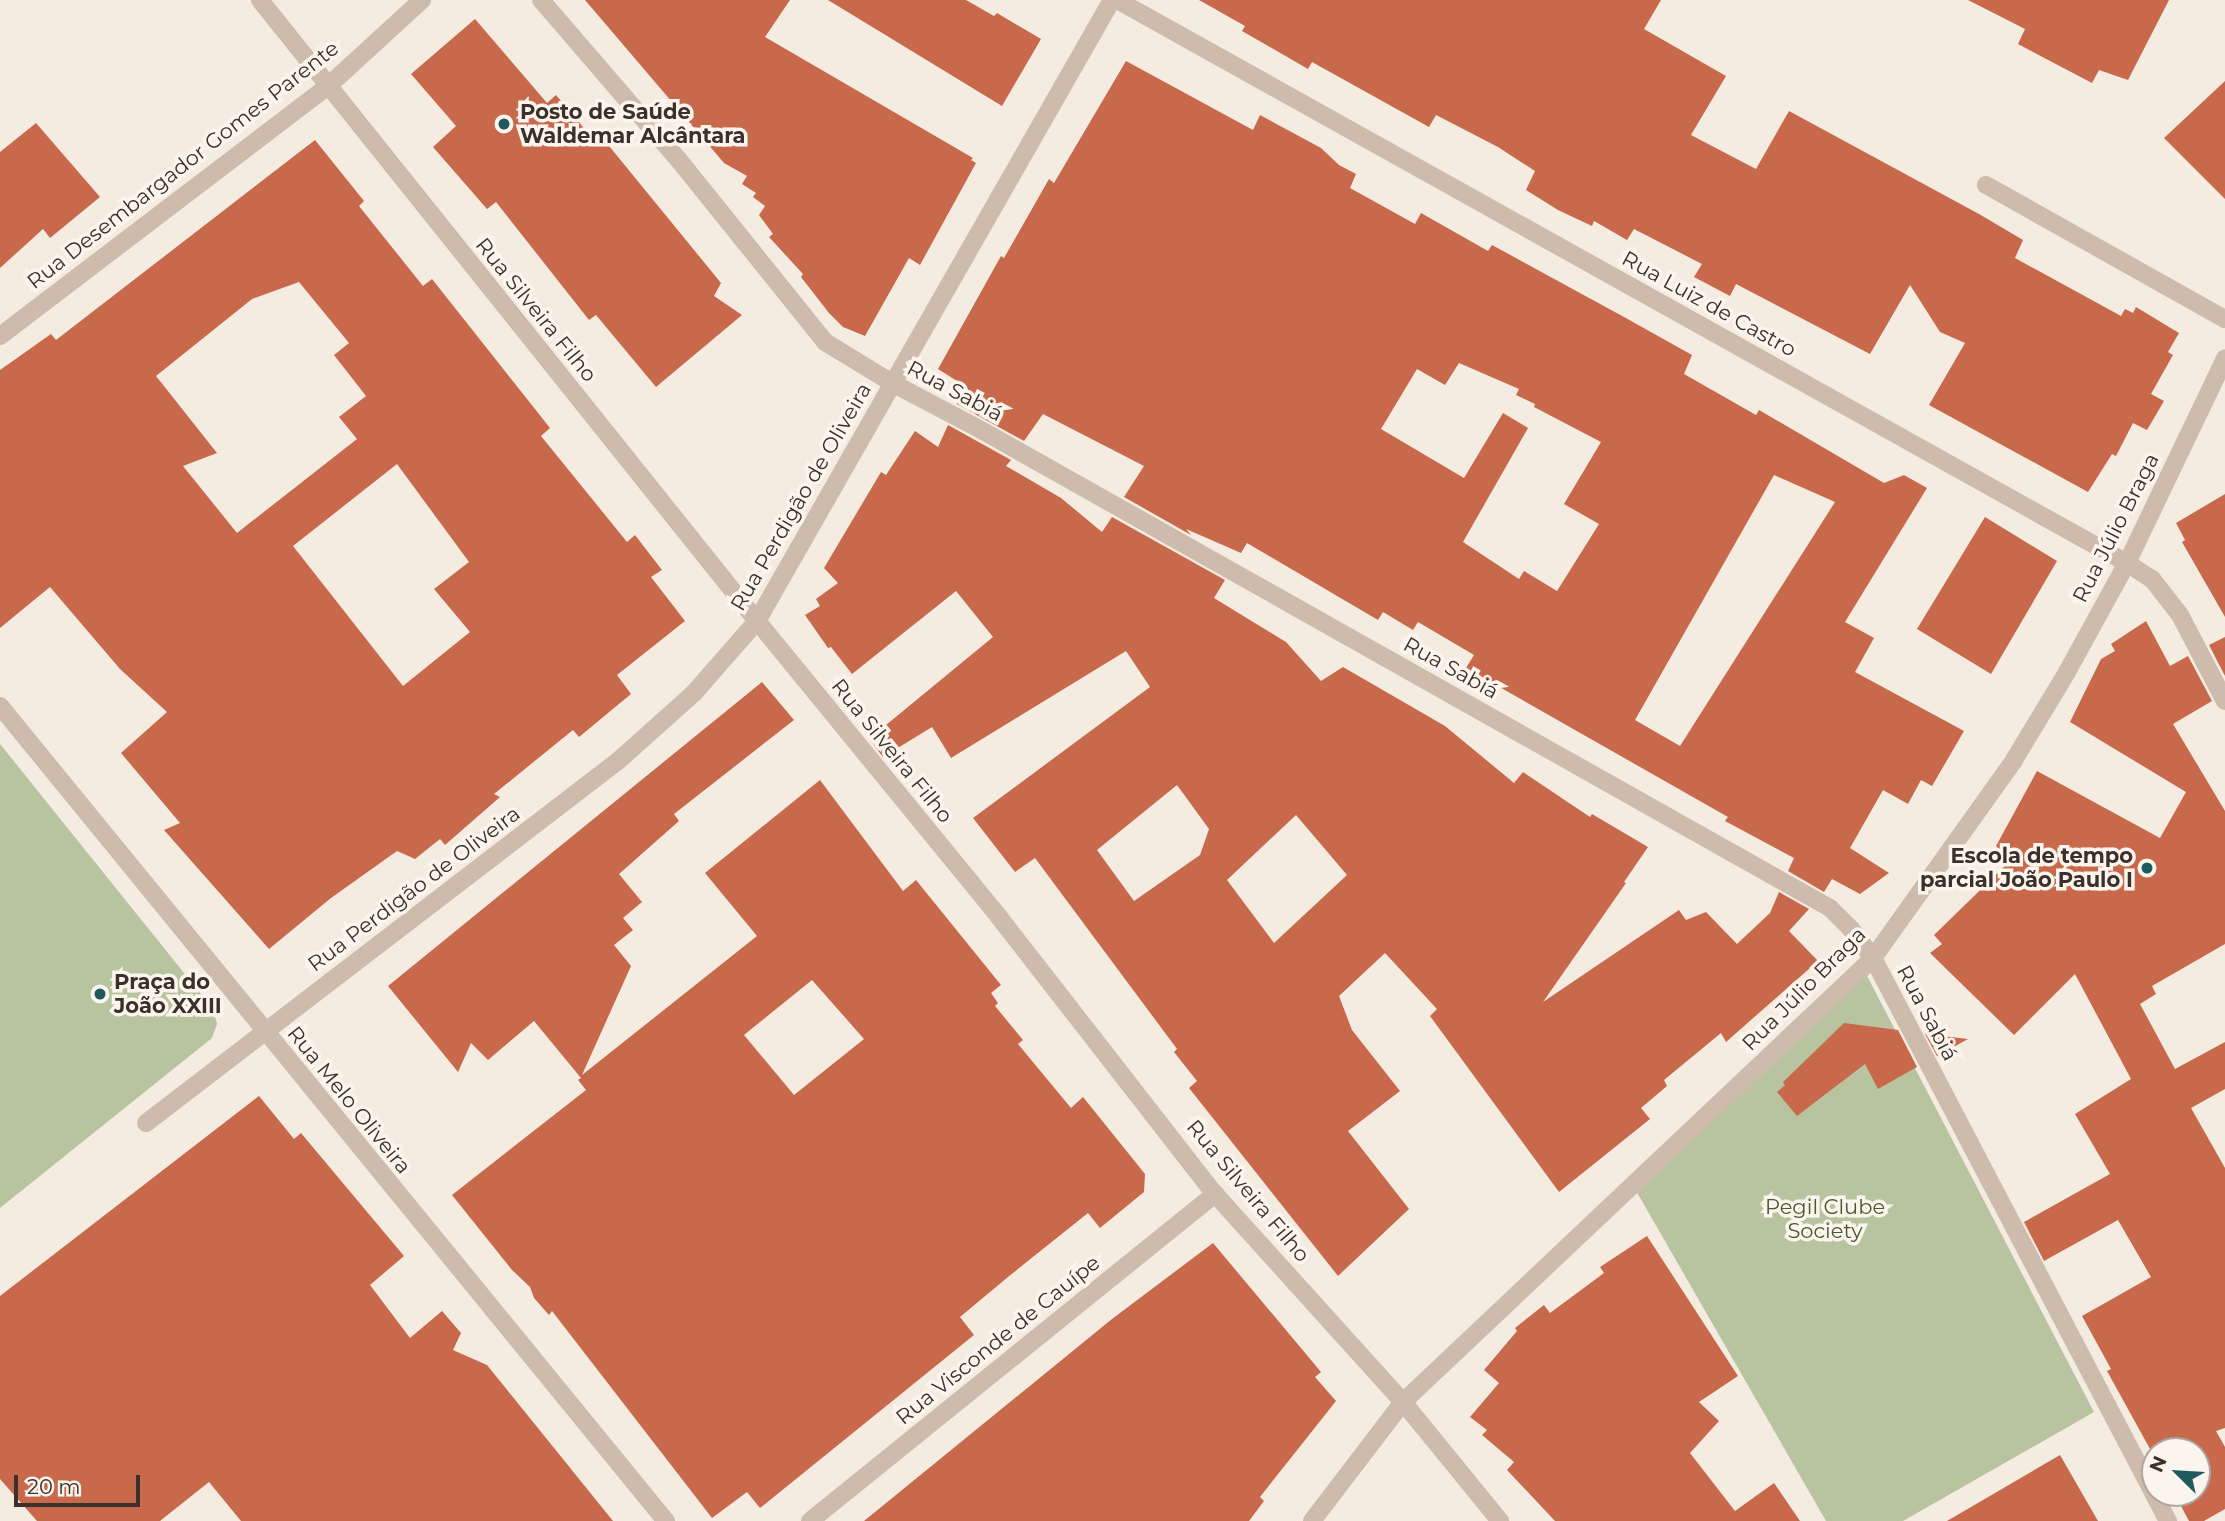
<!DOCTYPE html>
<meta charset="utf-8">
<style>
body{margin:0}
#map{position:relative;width:2225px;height:1521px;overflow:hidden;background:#f4ebe1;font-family:Montserrat,sans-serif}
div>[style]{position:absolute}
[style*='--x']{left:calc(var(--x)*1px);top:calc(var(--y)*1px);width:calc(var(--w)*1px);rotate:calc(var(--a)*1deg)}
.green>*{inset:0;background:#b8c4a0}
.building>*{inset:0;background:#c8694b}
.minor>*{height:18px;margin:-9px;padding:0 9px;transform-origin:9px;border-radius:9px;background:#cdbbac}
.dots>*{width:19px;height:19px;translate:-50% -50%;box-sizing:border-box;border:4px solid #fbf5ee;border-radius:50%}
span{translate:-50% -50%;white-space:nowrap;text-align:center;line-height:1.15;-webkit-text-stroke:7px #fbf5ee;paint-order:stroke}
.poi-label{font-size:21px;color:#3b302b;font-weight:700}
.left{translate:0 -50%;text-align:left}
.right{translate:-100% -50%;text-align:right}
.street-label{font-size:21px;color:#3b302b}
.park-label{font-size:21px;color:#4a5a2e}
.north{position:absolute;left:2141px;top:1437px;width:70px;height:70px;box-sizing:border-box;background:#fbf5ee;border:2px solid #aea6a0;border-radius:50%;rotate:294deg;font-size:19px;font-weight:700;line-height:28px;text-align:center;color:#3b302b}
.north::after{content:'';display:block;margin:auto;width:24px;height:32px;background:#1f5a5e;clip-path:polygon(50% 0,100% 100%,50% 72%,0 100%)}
.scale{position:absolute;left:14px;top:1475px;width:126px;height:32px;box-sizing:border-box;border:4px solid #3b302b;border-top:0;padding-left:9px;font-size:21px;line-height:24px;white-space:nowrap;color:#3b302b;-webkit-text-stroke:5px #fbf5ee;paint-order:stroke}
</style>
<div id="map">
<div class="green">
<div style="clip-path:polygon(0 744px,213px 1009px,217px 1024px,212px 1038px,0 1208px)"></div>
<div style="clip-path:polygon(1866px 974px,2094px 1412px,1903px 1521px,1826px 1521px,1635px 1189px)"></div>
</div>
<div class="building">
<div style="clip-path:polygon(585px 0,790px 0,765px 37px,973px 158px,971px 160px,976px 163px,920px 265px,909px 258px,865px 336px,843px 327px,829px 313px,801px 277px,803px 274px,769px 237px,773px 234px,759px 215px,765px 206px,753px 197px,756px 193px,742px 184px,747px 176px,724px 163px)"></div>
<div style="clip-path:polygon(828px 0,966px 0,994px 16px,997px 13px,1041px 39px,1002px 106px)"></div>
<div style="clip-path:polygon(1199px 0,1661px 0,1644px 29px,1726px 76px,1691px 135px,1756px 169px,1789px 111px,1979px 214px,2023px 240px,2015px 258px,2121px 316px,2125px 309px,2133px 313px,2136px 307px,2179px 333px,2168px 352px,2173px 355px,2151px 394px,2164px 401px,2147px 430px,2133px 423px,2116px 456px,2112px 454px,2088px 492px,1929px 405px,1965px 343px,1940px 332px,1910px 285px,1870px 354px,1736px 284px,1730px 296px,1694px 277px,1702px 264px,1634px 229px,1627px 240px,1594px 221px,1592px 226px,1558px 210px,1526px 190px,1535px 171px,1498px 147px,1436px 115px,1429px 127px,1312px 62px,1308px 69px,1242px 31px,1245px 26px)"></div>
<div style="clip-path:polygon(1968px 0,2169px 0,2128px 80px,2099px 70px,2092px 83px,2018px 44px,2025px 29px)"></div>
<div style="clip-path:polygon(475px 19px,547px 103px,556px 95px,599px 146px,605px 141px,721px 283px,714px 296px,742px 315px,656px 387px,596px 315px,589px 320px,496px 202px,487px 209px,433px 147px,456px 126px,411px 74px)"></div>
<div style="clip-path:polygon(evenodd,1126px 61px,1253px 130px,1260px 115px,1321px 148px,1339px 165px,1356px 174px,1350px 188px,1415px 224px,1421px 213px,1488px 251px,1492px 245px,1624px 317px,1692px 355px,1684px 374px,1756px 415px,1759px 410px,1884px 483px,1904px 475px,1927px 488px,1845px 622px,1874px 638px,1855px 672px,1964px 731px,1932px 786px,1921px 780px,1908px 804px,1883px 790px,1850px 848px,1889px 873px,1860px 894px,1832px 879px,1824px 892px,1788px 871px,1794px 858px,1725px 821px,1728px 817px,1466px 668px,1474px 655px,1418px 622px,1413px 630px,1383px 612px,1378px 620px,1247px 543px,1241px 553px,1186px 529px,1191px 535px,1124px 497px,1144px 466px,1043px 414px,1024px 441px,957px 404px,965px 386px,938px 369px,1001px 256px,1004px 258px,1049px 179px,1054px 183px,1126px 61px,1459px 363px,1519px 389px,1516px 395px,1535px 404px,1534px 407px,1601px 442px,1564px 504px,1599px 524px,1557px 591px,1524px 571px,1519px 579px,1463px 542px,1528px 428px,1503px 413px,1464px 478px,1381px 429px,1417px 369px,1445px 385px,1459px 363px,1126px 61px,1774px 475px,1835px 502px,1680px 746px,1635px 720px,1774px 475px)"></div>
<div style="clip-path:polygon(2225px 81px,2225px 199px,2164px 138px)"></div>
<div style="clip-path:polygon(36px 123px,100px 197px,50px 238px,43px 229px,0 268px,0 152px)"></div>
<div style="clip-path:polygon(evenodd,315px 140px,364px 201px,359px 206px,423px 286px,432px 279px,550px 428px,541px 436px,627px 542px,635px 535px,662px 570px,651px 577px,685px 621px,617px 675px,631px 694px,579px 737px,573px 730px,494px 794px,500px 797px,445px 845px,440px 839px,415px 859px,397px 851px,331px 898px,269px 949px,164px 830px,180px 823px,121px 753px,167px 712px,120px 669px,50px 587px,0 628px,0 370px,51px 334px,56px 340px,315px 140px,299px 282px,349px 343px,334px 355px,366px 396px,339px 417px,357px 439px,237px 533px,183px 466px,217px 453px,156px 376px,252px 299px,299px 282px,315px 140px,397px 464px,469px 562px,434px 589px,470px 632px,403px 686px,293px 546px,397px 464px)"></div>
<div style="clip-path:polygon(evenodd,948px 425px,1011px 460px,1006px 466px,1061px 498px,1102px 532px,1112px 517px,1225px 580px,1214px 598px,1286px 642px,1321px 681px,1343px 667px,1445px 726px,1514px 783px,1523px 772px,1590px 817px,1592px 814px,1648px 847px,1624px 882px,1626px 883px,1543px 1002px,1679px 910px,1686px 920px,1706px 912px,1737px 944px,1770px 913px,1779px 892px,1809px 909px,1789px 931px,1818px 961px,1726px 1042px,1721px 1033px,1664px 1080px,1667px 1086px,1641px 1108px,1650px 1119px,1559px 1192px,1430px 1016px,1437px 1009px,1385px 953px,1339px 996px,1352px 1030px,1400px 1091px,1348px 1131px,1409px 1209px,1338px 1276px,1189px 1088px,1197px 1081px,1174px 1052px,1177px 1049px,1035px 858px,1015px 872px,973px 818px,1150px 687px,1126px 651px,951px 758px,932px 727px,883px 757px,869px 739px,993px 637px,956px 591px,852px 674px,831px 647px,828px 648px,805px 615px,820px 606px,816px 599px,838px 583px,824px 568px,881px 472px,886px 475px,915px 431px,938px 447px,948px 425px,1177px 785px,1209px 829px,1200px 855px,1134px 901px,1097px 850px,1177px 785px,948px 425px,1296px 815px,1347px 875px,1274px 943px,1227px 880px,1296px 815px)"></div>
<div style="clip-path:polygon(2225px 494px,2225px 617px,2182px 542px,2185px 540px,2176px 523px)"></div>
<div style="clip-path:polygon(1985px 517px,2057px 561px,1991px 674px,1917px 629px)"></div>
<div style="clip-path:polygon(2146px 621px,2170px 666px,2188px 656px,2212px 701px,2173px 724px,2225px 811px,2225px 944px,2152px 986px,2156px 994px,2140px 1004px,2175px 1069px,2225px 1042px,2225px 1089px,2191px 1108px,2225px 1168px,2225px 1428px,2216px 1431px,2225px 1447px,2225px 1509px,2204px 1521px,2189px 1521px,2174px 1493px,2197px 1493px,2197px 1451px,2155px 1451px,2155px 1458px,2107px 1371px,2111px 1369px,2082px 1316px,2151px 1277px,2118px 1220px,2044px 1261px,2024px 1222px,2110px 1174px,2075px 1114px,2131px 1079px,2075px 974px,2014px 1035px,1930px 953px,1942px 944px,1934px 935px,2010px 861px,1996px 846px,2037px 771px,2160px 838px,2186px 792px,2070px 722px,2101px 659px,2115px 651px,2111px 644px)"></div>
<div style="clip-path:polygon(2225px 637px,2225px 676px,2209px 645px)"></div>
<div style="clip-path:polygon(evenodd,762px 682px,794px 720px,674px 814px,679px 821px,619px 874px,642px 902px,623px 918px,633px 930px,614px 945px,631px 966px,582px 1075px,757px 936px,705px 873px,820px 780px,903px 891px,916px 880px,1001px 985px,991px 993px,998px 1003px,995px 1006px,1023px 1040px,1018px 1044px,1071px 1108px,1083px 1097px,1145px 1174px,1144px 1192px,1100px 1228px,1088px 1213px,1008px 1277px,960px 1317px,974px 1335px,760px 1508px,747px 1492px,712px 1518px,552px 1311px,549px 1315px,534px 1298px,530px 1287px,512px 1270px,452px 1195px,586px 1090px,578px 1080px,581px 1078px,534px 1021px,488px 1060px,471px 1043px,458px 1072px,388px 986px,762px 682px,812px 980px,864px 1039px,794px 1095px,744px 1035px,812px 980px)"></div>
<div style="clip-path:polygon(1844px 1023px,1898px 1030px,1917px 1067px,1878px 1089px,1865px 1064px,1797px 1116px,1777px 1092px,1785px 1085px,1783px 1082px)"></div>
<div style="clip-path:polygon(1925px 1034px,1968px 1039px,1937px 1056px)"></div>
<div style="clip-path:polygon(259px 1096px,294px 1139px,301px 1133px,404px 1256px,370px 1285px,410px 1338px,442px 1311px,461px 1333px,453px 1350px,487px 1365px,613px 1521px,241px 1521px,209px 1482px,160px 1521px,37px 1521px,0 1479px,0 1296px)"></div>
<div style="clip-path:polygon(1647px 1236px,1738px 1376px,1699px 1402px,1719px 1421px,1690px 1453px,1735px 1511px,1774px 1483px,1800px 1521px,1555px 1521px,1507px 1470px,1514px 1462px,1482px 1435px,1487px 1430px,1470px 1417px,1499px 1383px,1484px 1370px,1517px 1331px,1515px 1328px,1544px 1305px,1550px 1313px,1604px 1273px,1600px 1267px)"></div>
<div style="clip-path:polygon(1213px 1243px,1321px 1372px,1315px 1377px,1336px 1401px,1260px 1497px,1264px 1501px,1249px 1521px,864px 1521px,1112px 1319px)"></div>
<div style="clip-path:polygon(2060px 1455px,2098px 1521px,1947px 1521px)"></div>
</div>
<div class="minor">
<div style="--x:260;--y:0;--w:795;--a:51.33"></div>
<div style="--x:757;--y:621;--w:382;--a:50.7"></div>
<div style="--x:999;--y:917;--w:351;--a:52.1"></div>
<div style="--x:1215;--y:1194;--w:280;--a:47.9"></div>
<div style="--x:1403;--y:1402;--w:154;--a:50.8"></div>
<div style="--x:541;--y:0;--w:210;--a:49.3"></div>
<div style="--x:678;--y:159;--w:235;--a:51.2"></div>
<div style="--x:825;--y:342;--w:81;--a:31.3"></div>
<div style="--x:894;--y:384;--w:101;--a:27.8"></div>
<div style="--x:983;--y:431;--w:972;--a:29.39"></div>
<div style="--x:1830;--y:908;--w:30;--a:45"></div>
<div style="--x:1851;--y:929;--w:36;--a:53"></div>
<div style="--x:1873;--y:958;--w:636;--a:62.35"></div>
<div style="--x:1117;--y:0;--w:1156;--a:29.14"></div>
<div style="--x:2127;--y:563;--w:30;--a:33"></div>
<div style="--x:2152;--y:579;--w:46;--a:52.1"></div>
<div style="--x:2180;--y:615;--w:97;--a:62.4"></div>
<div style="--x:1986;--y:185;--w:274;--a:29.3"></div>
<div style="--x:0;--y:336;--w:411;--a:-37.3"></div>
<div style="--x:327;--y:87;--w:129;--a:-42.5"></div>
<div style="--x:0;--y:706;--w:1053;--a:50.75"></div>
<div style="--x:146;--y:1123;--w:595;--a:-37.49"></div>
<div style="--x:618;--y:761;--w:102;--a:-41.8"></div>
<div style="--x:694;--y:693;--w:96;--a:-48.8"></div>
<div style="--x:757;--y:621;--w:715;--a:-60.25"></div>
<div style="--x:810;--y:1521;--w:521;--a:-38.92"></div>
<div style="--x:1312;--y:1521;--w:150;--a:-52.6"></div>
<div style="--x:1403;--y:1402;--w:647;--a:-43.37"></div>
<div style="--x:1873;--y:958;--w:243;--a:-54.5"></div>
<div style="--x:2014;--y:760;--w:103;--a:-58.9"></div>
<div style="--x:2067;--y:672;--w:124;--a:-61.2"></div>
<div style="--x:2127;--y:563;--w:227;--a:-64.4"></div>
</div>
<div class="dots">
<div style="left:504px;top:124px;background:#1f5a5e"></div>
<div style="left:2147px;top:868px;background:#1f5a5e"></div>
<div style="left:100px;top:994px;background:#1f5a5e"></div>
</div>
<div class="poi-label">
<span class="left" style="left:520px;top:124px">Posto de Saúde<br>Waldemar Alcântara</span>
<span class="right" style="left:2133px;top:868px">Escola de tempo<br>parcial João Paulo I</span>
<span class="left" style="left:114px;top:994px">Praça do<br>João XXIII</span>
</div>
<div class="street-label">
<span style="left:183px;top:165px;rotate:-38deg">Rua Desembargador Gomes Parente</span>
<span style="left:1709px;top:304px;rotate:29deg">Rua Luiz de Castro</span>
<span style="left:536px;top:310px;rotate:51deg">Rua Silveira Filho</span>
<span style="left:955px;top:391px;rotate:28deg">Rua Sabiá</span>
<span style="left:801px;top:497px;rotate:-60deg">Rua Perdigão de Oliveira</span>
<span style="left:2116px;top:528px;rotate:-63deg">Rua Júlio Braga</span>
<span style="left:1451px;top:668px;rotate:29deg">Rua Sabiá</span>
<span style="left:892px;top:751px;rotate:51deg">Rua Silveira Filho</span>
<span style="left:414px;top:889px;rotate:-37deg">Rua Perdigão de Oliveira</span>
<span style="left:1804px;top:989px;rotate:-45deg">Rua Júlio Braga</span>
<span style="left:1927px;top:1013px;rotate:62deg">Rua Sabiá</span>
<span style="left:349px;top:1100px;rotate:51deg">Rua Melo Oliveira</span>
<span style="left:1248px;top:1191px;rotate:50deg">Rua Silveira Filho</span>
<span style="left:998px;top:1340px;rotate:-39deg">Rua Visconde de Cauípe</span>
</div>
<div class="park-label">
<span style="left:1825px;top:1219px">Pegil Clube<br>Society</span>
</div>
<div class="north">N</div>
<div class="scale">20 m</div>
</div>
